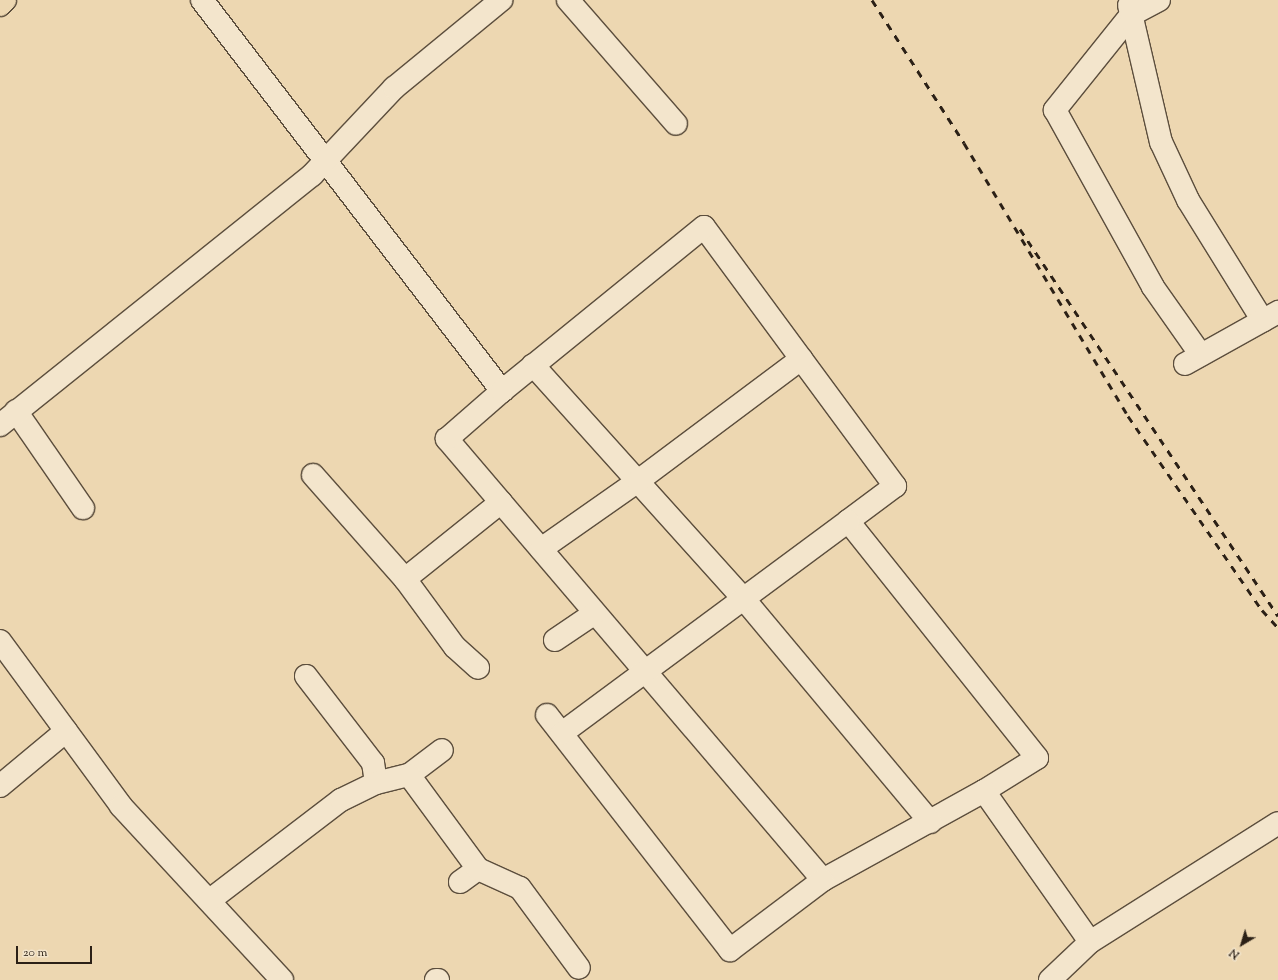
<!DOCTYPE html>
<style>
body{margin:0}
#map{position:relative;width:1278px;height:980px;overflow:hidden;background:#edd7b1;font-family:"Sorts Mill Goudy",serif}
div>[style]{position:absolute}
[style*='--x']{left:calc(var(--x)*1px);top:calc(var(--y)*1px);width:calc(var(--w)*1px);rotate:calc(var(--a)*1deg)}
.roads{filter:drop-shadow(1px 0 #5c4e3d) drop-shadow(-1px 0 #5c4e3d) drop-shadow(0 1px #5c4e3d) drop-shadow(0 -1px #5c4e3d)}
.minor>*{height:22px;margin:-11px;padding:0 11px;transform-origin:11px;border-radius:11px;background:#f3e5cc}
.primary>*{height:22px;margin:-11px;padding:0 11px;transform-origin:11px;border-radius:11px;background:#edd7b1}
.rail>*{height:3px;margin-top:-1.5px;transform-origin:0;background:repeating-linear-gradient(90deg,#2b2016 0 7px,transparent 0 14px)}
span{translate:-50% -50%;white-space:nowrap;text-align:center;line-height:1.15;-webkit-text-stroke:4px #f3e5cc;paint-order:stroke}
.north{position:absolute;left:1222px;top:924px;width:40px;height:40px;-webkit-text-stroke:3px #f3e5cc;paint-order:stroke;rotate:218deg;font-size:11px;font-weight:700;line-height:16px;text-align:center;color:#2b2016}
.north::after{content:'';display:block;margin:auto;width:14px;height:18px;background:#2b2016;clip-path:polygon(50% 0,100% 100%,50% 72%,0 100%)}
.scale{position:absolute;left:16px;top:946px;width:76px;height:18px;box-sizing:border-box;border:2px solid #2b2016;border-top:0;padding-left:5px;font-size:12px;line-height:14px;white-space:nowrap;color:#2b2016;-webkit-text-stroke:3px #f3e5cc;paint-order:stroke}
</style>
<div id="map">
<div class="roads">
<div class="minor">
<div style="--x:202;--y:0;--w:493;--a:52.5"></div>
<div style="--x:568;--y:0;--w:164;--a:48.9"></div>
<div style="--x:1159;--y:0;--w:32;--a:152"></div>
<div style="--x:1131;--y:15;--w:122;--a:128.7"></div>
<div style="--x:1055;--y:110;--w:202;--a:61"></div>
<div style="--x:1153;--y:287;--w:83;--a:54.8"></div>
<div style="--x:1129;--y:5;--w:141;--a:76.9"></div>
<div style="--x:1161;--y:142;--w:64;--a:65"></div>
<div style="--x:1188;--y:200;--w:142;--a:58.2"></div>
<div style="--x:704;--y:227;--w:322;--a:53.6"></div>
<div style="--x:895;--y:486;--w:59;--a:143.3"></div>
<div style="--x:848;--y:521;--w:303;--a:51.4"></div>
<div style="--x:1037;--y:758;--w:62;--a:148.1"></div>
<div style="--x:984;--y:791;--w:184;--a:151.1"></div>
<div style="--x:823;--y:880;--w:580;--a:-130.45"></div>
<div style="--x:447;--y:439;--w:73;--a:-41.1"></div>
<div style="--x:502;--y:391;--w:260;--a:-39.1"></div>
<div style="--x:1185;--y:364;--w:107;--a:-29.2"></div>
<div style="--x:533;--y:365;--w:314;--a:48"></div>
<div style="--x:743;--y:598;--w:292;--a:50.1"></div>
<div style="--x:16;--y:411;--w:118;--a:55.4"></div>
<div style="--x:0;--y:425;--w:400;--a:-38.7"></div>
<div style="--x:312;--y:175;--w:120;--a:-46.7"></div>
<div style="--x:394;--y:88;--w:139;--a:-39.4"></div>
<div style="--x:313;--y:475;--w:139;--a:48.5"></div>
<div style="--x:405;--y:579;--w:84;--a:53.7"></div>
<div style="--x:455;--y:647;--w:31;--a:42"></div>
<div style="--x:541;--y:549;--w:118;--a:-35"></div>
<div style="--x:638;--y:481;--w:204;--a:-36.8"></div>
<div style="--x:405;--y:579;--w:123;--a:-38.7"></div>
<div style="--x:555;--y:640;--w:48;--a:-34"></div>
<div style="--x:0;--y:641;--w:205;--a:53.7"></div>
<div style="--x:121;--y:806;--w:237;--a:47.2"></div>
<div style="--x:306;--y:676;--w:110;--a:52.4"></div>
<div style="--x:373;--y:763;--w:20;--a:81"></div>
<div style="--x:547;--y:715;--w:298;--a:52.1"></div>
<div style="--x:730;--y:950;--w:116;--a:-37"></div>
<div style="--x:562;--y:733;--w:356;--a:-36.5"></div>
<div style="--x:409;--y:775;--w:41;--a:-37.1"></div>
<div style="--x:0;--y:786;--w:86;--a:-39.8"></div>
<div style="--x:984;--y:791;--w:184;--a:54.9"></div>
<div style="--x:460;--y:882;--w:22;--a:-36"></div>
<div style="--x:210;--y:900;--w:165;--a:-37.4"></div>
<div style="--x:341;--y:800;--w:39;--a:-26"></div>
<div style="--x:376;--y:783;--w:34;--a:-14"></div>
<div style="--x:409;--y:775;--w:117;--a:53.7"></div>
<div style="--x:478;--y:869;--w:46;--a:24.3"></div>
<div style="--x:520;--y:888;--w:99;--a:53.6"></div>
<div style="--x:436;--y:980;--w:2;--a:0"></div>
<div style="--x:1050;--y:980;--w:55;--a:-43.5"></div>
<div style="--x:1090;--y:942;--w:222;--a:-32.3"></div>
</div>
<div class="primary">
<div style="--x:0;--y:5;--w:7;--a:-45"></div>
</div>
</div>
<div class="rail">
<div style="--x:872;--y:0;--w:170;--a:57.2"></div>
<div style="--x:964;--y:143;--w:318;--a:59"></div>
<div style="--x:1128;--y:416;--w:236;--a:55.4"></div>
<div style="--x:1262;--y:610;--w:24;--a:48"></div>
<div style="--x:1020;--y:229;--w:465;--a:56.3"></div>
</div>
<div class="north">N</div>
<div class="scale">20 m</div>
</div>
